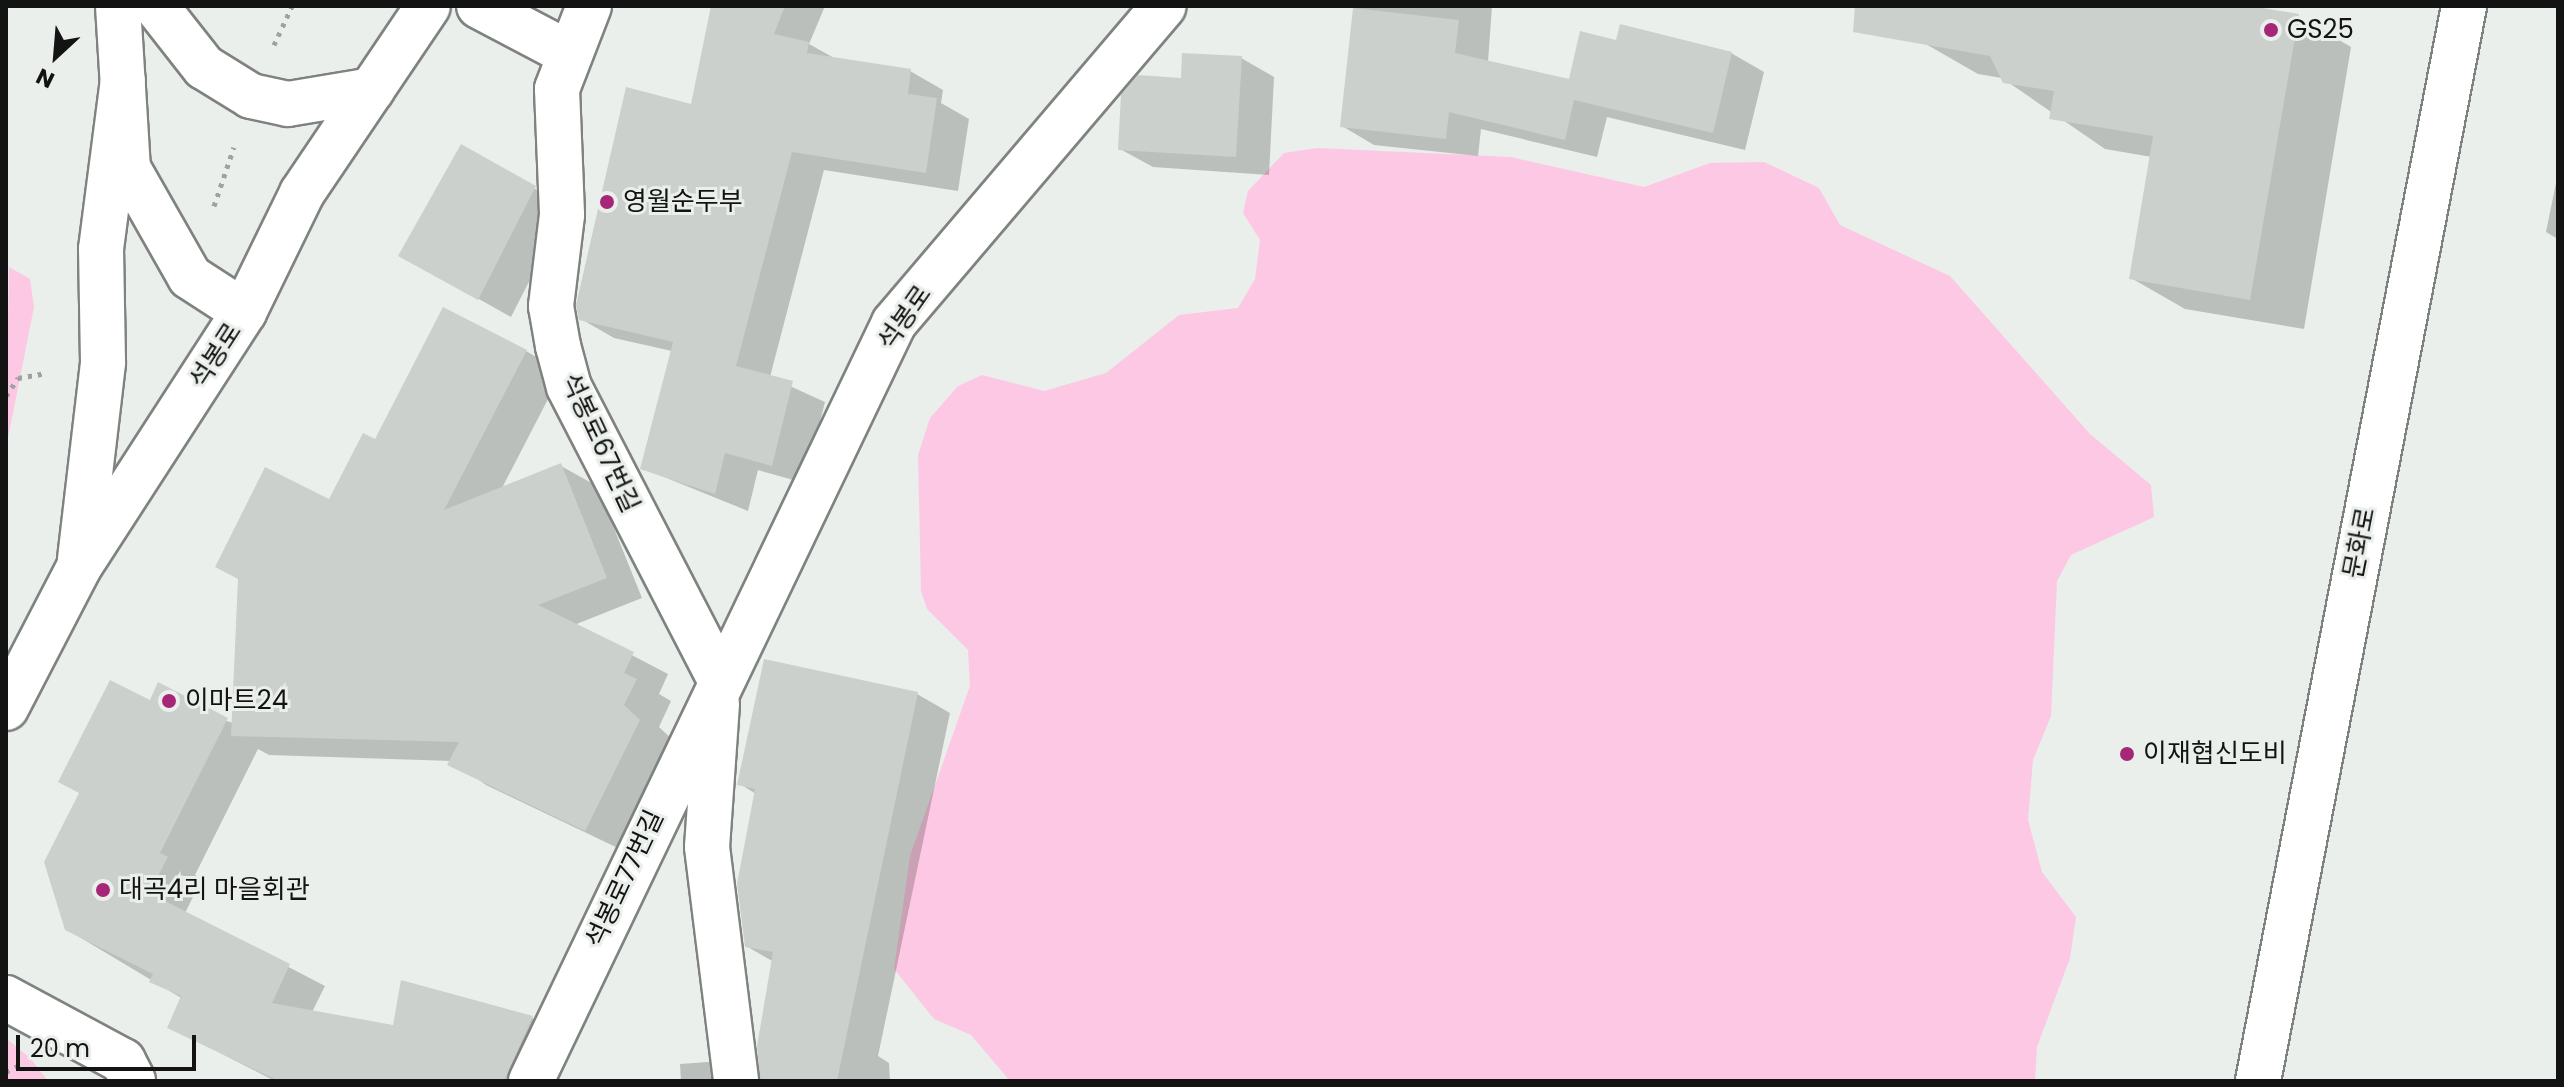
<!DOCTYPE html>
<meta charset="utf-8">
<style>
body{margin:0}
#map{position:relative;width:2564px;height:1087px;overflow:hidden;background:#eaefeb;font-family:Poppins,"Noto Sans KR",sans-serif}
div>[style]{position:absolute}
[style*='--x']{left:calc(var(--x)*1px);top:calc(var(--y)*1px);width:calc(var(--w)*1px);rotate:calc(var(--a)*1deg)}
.green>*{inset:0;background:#fdc8e3}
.shadow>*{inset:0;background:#0003}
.building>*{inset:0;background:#ccd0cd}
.path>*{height:5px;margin-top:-2.5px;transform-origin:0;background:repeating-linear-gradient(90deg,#9fa29f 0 4px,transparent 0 10px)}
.roads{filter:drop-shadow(2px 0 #7f837f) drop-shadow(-2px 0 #7f837f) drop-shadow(0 2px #7f837f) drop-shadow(0 -2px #7f837f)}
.minor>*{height:44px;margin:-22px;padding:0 22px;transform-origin:22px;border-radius:22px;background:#fff}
.major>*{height:44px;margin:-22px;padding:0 22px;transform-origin:22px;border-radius:22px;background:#fff}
.dots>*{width:22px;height:22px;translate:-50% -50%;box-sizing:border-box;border:4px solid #eaefeb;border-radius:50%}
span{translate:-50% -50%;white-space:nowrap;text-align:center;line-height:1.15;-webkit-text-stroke:6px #eaefeb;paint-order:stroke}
.poi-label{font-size:26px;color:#121312}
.left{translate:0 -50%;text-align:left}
.street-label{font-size:26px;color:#121312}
.frame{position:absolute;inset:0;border:8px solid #121312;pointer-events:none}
.north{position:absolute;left:16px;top:16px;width:80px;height:80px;-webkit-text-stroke:6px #eaefeb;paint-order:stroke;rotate:206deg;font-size:22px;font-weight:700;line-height:32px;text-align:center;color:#121312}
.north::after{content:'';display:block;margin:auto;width:28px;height:36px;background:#121312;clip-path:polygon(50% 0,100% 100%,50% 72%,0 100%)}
.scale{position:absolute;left:16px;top:1035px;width:180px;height:36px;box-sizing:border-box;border:4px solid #121312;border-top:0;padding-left:10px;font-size:24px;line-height:28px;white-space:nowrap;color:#121312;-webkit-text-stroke:6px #eaefeb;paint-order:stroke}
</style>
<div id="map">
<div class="green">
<div style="clip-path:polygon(1317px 148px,1511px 157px,1644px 187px,1710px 163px,1764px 162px,1819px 188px,1840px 225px,1950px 276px,2090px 434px,2151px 485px,2154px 517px,2071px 555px,2057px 581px,2051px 716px,2033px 760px,2028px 820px,2042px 872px,2076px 917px,2070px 958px,2037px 1047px,2035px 1081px,1010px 1081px,971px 1035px,934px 1019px,894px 969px,910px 856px,970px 686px,968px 650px,927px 609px,921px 591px,918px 455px,930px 418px,958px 386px,982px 375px,1044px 391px,1106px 373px,1179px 315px,1238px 308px,1255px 279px,1260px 240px,1243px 213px,1248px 191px,1284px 153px)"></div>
<div style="clip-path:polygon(9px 267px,30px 279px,34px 307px,6px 448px)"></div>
<div style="clip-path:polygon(6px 1038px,31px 1059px,48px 1081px,6px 1081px)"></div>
</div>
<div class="shadow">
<div style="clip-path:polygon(713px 6px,825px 6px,809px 44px,836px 59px,910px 71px,943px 90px,941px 103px,969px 119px,958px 191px,824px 170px,770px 377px,825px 402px,804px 483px,758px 470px,748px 511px,642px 468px,672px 351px,614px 338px,581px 319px,693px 106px)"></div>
<div style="clip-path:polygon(1355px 6px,1492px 6px,1488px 62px,1570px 81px,1618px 42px,1731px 53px,1764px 72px,1745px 150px,1607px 117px,1597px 157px,1481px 129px,1478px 156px,1374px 145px,1342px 126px)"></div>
<div style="clip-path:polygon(1930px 6px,2240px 6px,2298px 16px,2351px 47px,2304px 329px,2185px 309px,2131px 278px,2152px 157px,2105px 149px,2002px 78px,1978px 74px,1924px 43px)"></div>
<div style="clip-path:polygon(1241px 58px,1274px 77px,1269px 175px,1153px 167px,1120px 149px,1182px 80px)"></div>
<div style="clip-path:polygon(461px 147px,567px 207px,511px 317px,401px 255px)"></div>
<div style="clip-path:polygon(2558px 173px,2558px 239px,2546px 232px)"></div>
<div style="clip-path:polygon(526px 351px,562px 372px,501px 490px,561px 466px,597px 486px,642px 598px,574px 625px,668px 674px,659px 694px,671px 701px,659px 727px,675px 742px,622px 850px,486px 785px,452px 761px,269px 755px,258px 749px,195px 875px,202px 879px,185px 913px,325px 986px,312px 1012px,395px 1027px,532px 1018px,567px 1038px,548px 1081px,275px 1081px,169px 1027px,183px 999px,66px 929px,151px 702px,234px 723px,330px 501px,376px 442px)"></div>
<div style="clip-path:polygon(917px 694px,950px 713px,878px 1056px,889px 1063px,890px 1081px,761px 1081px,774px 962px,746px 946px,756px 794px,740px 784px)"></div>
<div style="clip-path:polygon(708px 1062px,740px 1081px,681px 1081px,680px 1064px)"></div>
</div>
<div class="building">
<div style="clip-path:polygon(711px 6px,785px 6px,774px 34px,809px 42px,807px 53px,911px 69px,908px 94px,937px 98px,926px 173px,792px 152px,736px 366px,793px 381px,772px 466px,725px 453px,715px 494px,640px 469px,673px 342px,579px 320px,576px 305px,626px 87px,691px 104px)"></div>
<div style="clip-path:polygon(1855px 6px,2251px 6px,2299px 14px,2250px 300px,2129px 279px,2153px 136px,2049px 119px,2054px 91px,2003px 83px,1990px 56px,1853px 32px)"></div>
<div style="clip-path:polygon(1353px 8px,1459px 20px,1455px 53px,1569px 79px,1580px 31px,1616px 40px,1620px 24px,1732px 52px,1713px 133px,1574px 100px,1565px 140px,1449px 112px,1446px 139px,1340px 127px)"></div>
<div style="clip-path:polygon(1182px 53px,1242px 56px,1236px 157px,1118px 150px,1121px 95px,1138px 75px,1181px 78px)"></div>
<div style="clip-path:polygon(461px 144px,536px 186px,478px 300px,398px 256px)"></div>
<div style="clip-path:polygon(443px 307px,527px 350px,444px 510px,561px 463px,607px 578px,538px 605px,634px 652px,624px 673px,637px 679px,624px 705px,640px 720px,585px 831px,447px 765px,459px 742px,231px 736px,238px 579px,215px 567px,265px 467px,329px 499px,363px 433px,375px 439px)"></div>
<div style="clip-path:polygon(764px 659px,918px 692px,837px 1081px,760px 1081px,757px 1046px,773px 952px,745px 947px,737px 884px,755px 789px,737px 785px)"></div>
<div style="clip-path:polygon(110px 680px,150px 700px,158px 682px,228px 718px,160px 853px,168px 857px,149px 893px,290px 964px,272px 1003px,393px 1025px,401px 980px,533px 1016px,504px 1081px,279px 1081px,167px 1028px,181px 996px,149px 982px,153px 974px,65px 930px,44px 862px,79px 793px,58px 782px)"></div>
</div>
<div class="path">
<div style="--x:274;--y:45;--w:43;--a:-65.2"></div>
<div style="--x:214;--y:206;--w:62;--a:-71.3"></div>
<div style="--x:6;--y:396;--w:22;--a:-56"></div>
<div style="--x:18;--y:378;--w:29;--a:-10"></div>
<div style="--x:6;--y:1072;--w:13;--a:-27"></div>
</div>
<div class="roads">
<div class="minor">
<div style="--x:479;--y:6;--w:103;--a:27.8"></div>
<div style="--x:589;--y:6;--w:89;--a:111.1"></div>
<div style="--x:557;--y:89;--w:126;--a:87.7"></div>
<div style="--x:562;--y:215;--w:92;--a:96.9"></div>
<div style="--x:551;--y:306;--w:41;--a:80.1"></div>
<div style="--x:558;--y:346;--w:42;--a:75"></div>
<div style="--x:569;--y:387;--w:327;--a:62.7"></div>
<div style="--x:717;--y:704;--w:143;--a:94"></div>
<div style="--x:707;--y:847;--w:236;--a:82.9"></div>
<div style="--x:6;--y:998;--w:133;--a:28.3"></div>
<div style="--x:123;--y:1061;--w:22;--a:63"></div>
<div style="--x:531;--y:1081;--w:840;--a:-64.41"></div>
<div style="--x:894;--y:323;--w:416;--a:-49.6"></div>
</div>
<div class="major">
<div style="--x:118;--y:6;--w:162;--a:86.5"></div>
<div style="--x:128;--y:168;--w:125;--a:60.4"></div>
<div style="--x:190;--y:277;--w:64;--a:32.9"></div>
<div style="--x:156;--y:6;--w:78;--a:51.8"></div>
<div style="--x:204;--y:67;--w:55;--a:31.7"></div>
<div style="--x:251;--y:96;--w:38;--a:12"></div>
<div style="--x:288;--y:104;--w:85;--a:-9.5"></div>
<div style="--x:80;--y:559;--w:198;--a:-83.3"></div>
<div style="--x:103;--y:362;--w:113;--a:-91"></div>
<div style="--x:101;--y:249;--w:170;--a:-82.6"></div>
<div style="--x:6;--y:708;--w:159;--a:-62.6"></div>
<div style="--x:79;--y:567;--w:304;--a:-57.1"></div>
<div style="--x:244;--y:312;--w:132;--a:-64"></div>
<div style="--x:302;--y:193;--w:225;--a:-56"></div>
<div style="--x:2258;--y:1081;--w:1095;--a:-79.15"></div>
</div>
</div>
<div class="dots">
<div style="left:2271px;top:30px;background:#a62778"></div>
<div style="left:607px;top:202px;background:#a62778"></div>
<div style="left:169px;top:701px;background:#a62778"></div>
<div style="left:2127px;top:754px;background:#a62778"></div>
<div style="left:103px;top:890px;background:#a62778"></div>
</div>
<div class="poi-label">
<span class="left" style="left:2287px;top:30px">GS25</span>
<span class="left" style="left:623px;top:202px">영월순두부</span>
<span class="left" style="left:185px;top:701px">이마트24</span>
<span class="left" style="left:2143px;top:754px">이재협신도비</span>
<span class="left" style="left:119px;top:890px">대곡4리 마을회관</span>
</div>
<div class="street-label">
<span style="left:905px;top:318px;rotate:-55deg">석봉로</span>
<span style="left:216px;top:356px;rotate:-57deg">석봉로</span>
<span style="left:600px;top:443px;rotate:65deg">석봉로67번길</span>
<span style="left:2360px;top:543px;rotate:-79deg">문화로</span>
<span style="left:625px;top:879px;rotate:-65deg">석봉로77번길</span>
</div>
<div class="frame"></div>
<div class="north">N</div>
<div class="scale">20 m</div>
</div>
